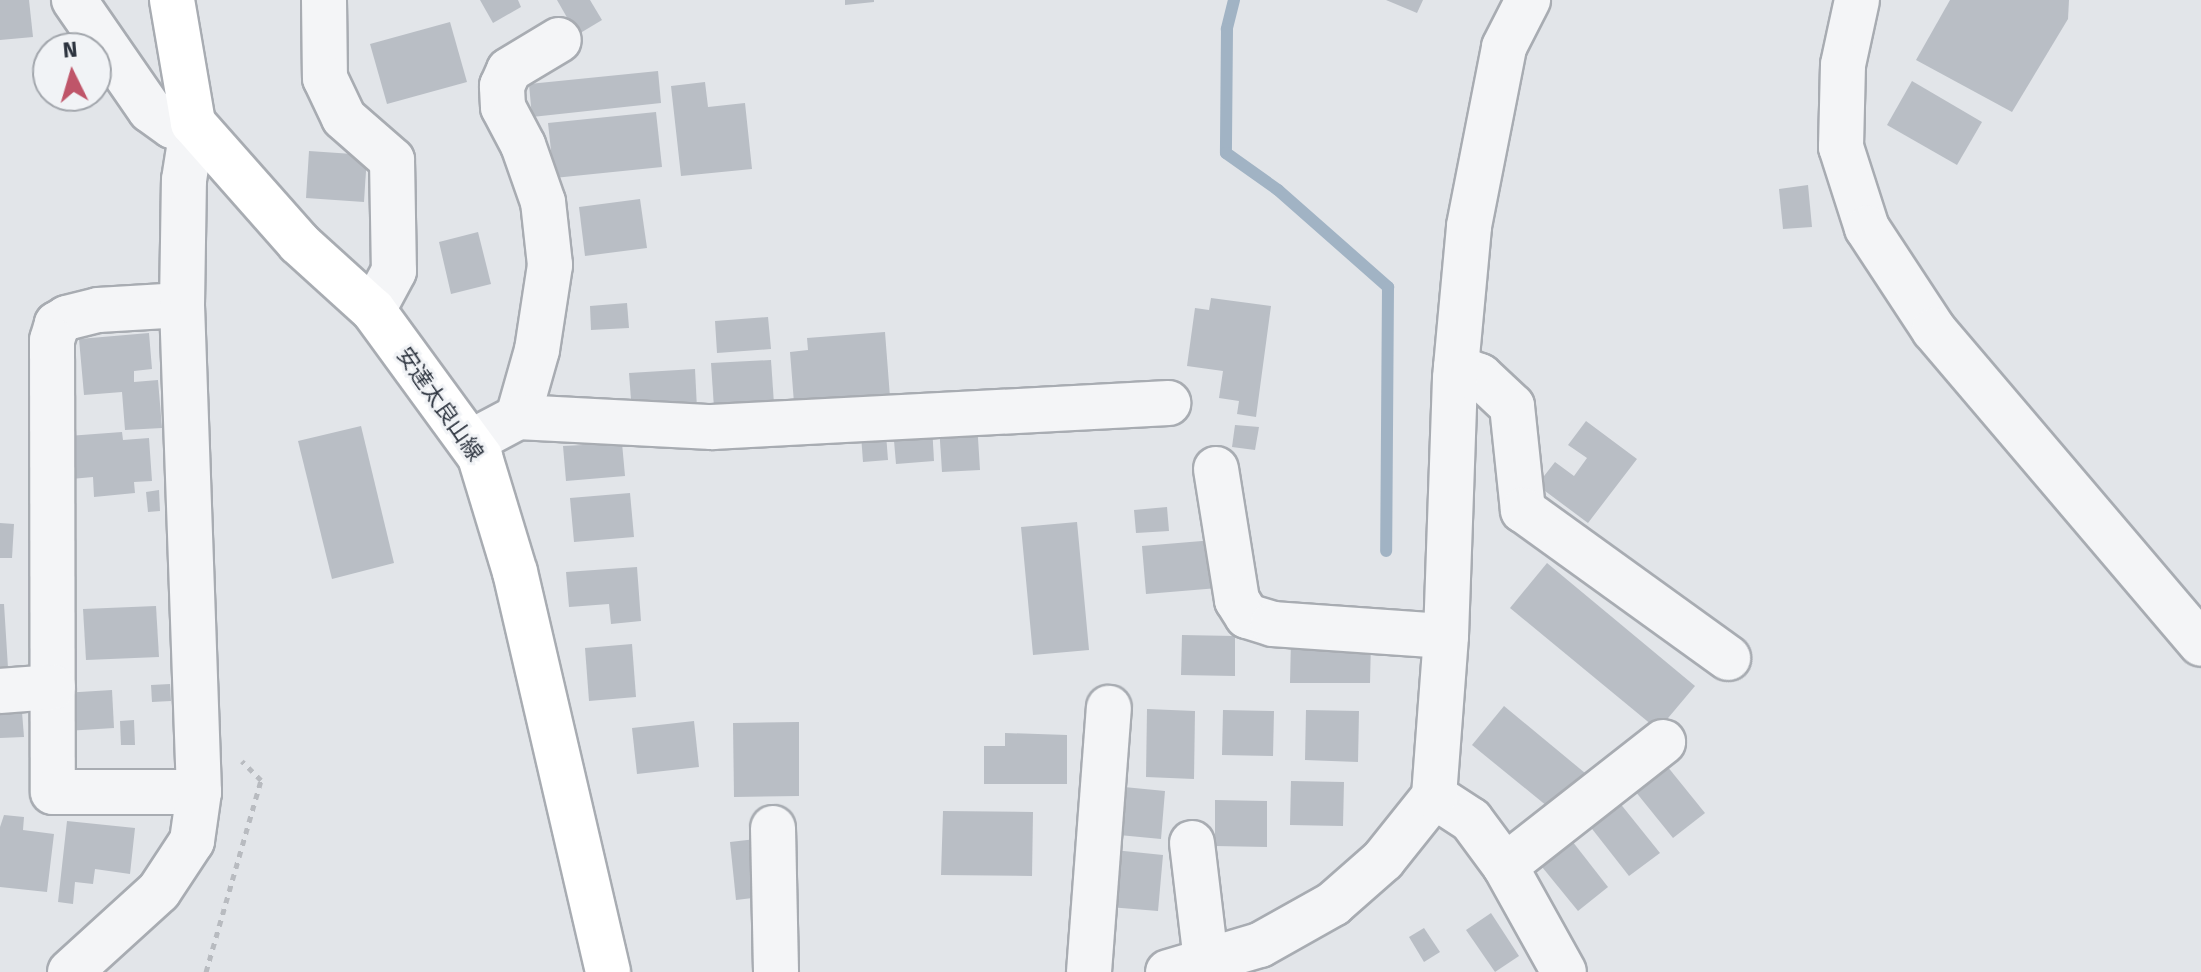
<!DOCTYPE html>
<meta charset="utf-8">
<style>
body{margin:0}
#map{position:relative;width:2201px;height:972px;overflow:hidden;background:#e2e5e9;font-family:"Fira Sans","Noto Sans JP",sans-serif}
div>[style]{position:absolute}
[style*='--x']{left:calc(var(--x)*1px);top:calc(var(--y)*1px);width:calc(var(--w)*1px);rotate:calc(var(--a)*1deg)}
.stream>*{height:12px;margin:-6px;padding:0 6px;transform-origin:6px;border-radius:6px;background:#a1b3c4}
.building>*{inset:0;background:#b9bec5}
.path>*{height:5px;margin-top:-2.5px;transform-origin:0;background:repeating-linear-gradient(90deg,#b8bbc0 0 6px,transparent 0 12px)}
.roads{filter:drop-shadow(2px 0 #a8acb2) drop-shadow(-2px 0 #a8acb2) drop-shadow(0 2px #a8acb2) drop-shadow(0 -2px #a8acb2)}
.minor>*{height:44px;margin:-22px;padding:0 22px;transform-origin:22px;border-radius:22px;background:#f4f5f7}
.major>*{height:44px;margin:-22px;padding:0 22px;transform-origin:22px;border-radius:22px;background:#fff}
span{translate:-50% -50%;white-space:nowrap;text-align:center;line-height:1.15;-webkit-text-stroke:6px #f1f3f6;paint-order:stroke}
.street-label{font-size:22px;color:#2c333e}
.north{position:absolute;left:32px;top:32px;width:80px;height:80px;box-sizing:border-box;background:#f1f3f6;border:2px solid #a2a6ac;border-radius:50%;rotate:355deg;font-size:22px;font-weight:700;line-height:32px;text-align:center;color:#2c333e}
.north::after{content:'';display:block;margin:auto;width:28px;height:36px;background:#bf5569;clip-path:polygon(50% 0,100% 100%,50% 72%,0 100%)}
</style>
<div id="map">
<div class="stream">
<div style="--x:1234;--y:0;--w:30;--a:104"></div>
<div style="--x:1227;--y:29;--w:124;--a:90.5"></div>
<div style="--x:1226;--y:153;--w:64;--a:35.4"></div>
<div style="--x:1278;--y:190;--w:147;--a:41.4"></div>
<div style="--x:1388;--y:287;--w:264;--a:90.4"></div>
</div>
<div class="building">
<div style="clip-path:polygon(0 0,29px 0,33px 37px,0 40px)"></div>
<div style="clip-path:polygon(480px 0,518px 0,521px 7px,493px 23px)"></div>
<div style="clip-path:polygon(557px 0,590px 0,602px 20px,577px 35px)"></div>
<div style="clip-path:polygon(845px 0,874px 0,874px 2px,845px 5px)"></div>
<div style="clip-path:polygon(1386px 0,1423px 0,1417px 13px)"></div>
<div style="clip-path:polygon(1950px 0,2069px 0,2068px 19px,2012px 112px,1916px 60px)"></div>
<div style="clip-path:polygon(450px 22px,467px 82px,387px 104px,370px 44px)"></div>
<div style="clip-path:polygon(658px 71px,661px 103px,532px 117px,529px 84px)"></div>
<div style="clip-path:polygon(1912px 81px,1982px 122px,1957px 165px,1887px 125px)"></div>
<div style="clip-path:polygon(705px 82px,708px 107px,745px 103px,752px 169px,681px 176px,671px 86px)"></div>
<div style="clip-path:polygon(656px 112px,662px 167px,554px 178px,548px 123px)"></div>
<div style="clip-path:polygon(309px 151px,367px 155px,364px 202px,306px 198px)"></div>
<div style="clip-path:polygon(1808px 185px,1812px 227px,1783px 229px,1779px 189px)"></div>
<div style="clip-path:polygon(640px 199px,647px 248px,585px 256px,579px 207px)"></div>
<div style="clip-path:polygon(478px 232px,491px 284px,451px 294px,439px 242px)"></div>
<div style="clip-path:polygon(1211px 298px,1271px 306px,1256px 417px,1237px 414px,1239px 401px,1219px 398px,1223px 371px,1187px 366px,1195px 308px,1209px 310px)"></div>
<div style="clip-path:polygon(627px 303px,629px 328px,591px 330px,590px 306px)"></div>
<div style="clip-path:polygon(768px 317px,771px 349px,717px 353px,715px 321px)"></div>
<div style="clip-path:polygon(885px 332px,890px 397px,794px 403px,790px 352px,808px 350px,807px 338px)"></div>
<div style="clip-path:polygon(149px 333px,152px 369px,134px 371px,134px 382px,158px 380px,162px 428px,125px 430px,122px 392px,84px 395px,79px 339px)"></div>
<div style="clip-path:polygon(771px 360px,774px 404px,714px 408px,711px 363px)"></div>
<div style="clip-path:polygon(695px 369px,697px 409px,632px 413px,629px 373px)"></div>
<div style="clip-path:polygon(1586px 421px,1637px 459px,1588px 523px,1537px 485px,1555px 462px,1574px 476px,1587px 458px,1568px 445px)"></div>
<div style="clip-path:polygon(977px 422px,980px 470px,942px 472px,939px 425px)"></div>
<div style="clip-path:polygon(1235px 425px,1259px 427px,1255px 450px,1232px 447px)"></div>
<div style="clip-path:polygon(361px 426px,394px 563px,332px 579px,298px 441px)"></div>
<div style="clip-path:polygon(932px 426px,934px 461px,896px 464px,893px 429px)"></div>
<div style="clip-path:polygon(122px 432px,123px 440px,149px 438px,152px 481px,134px 482px,135px 493px,94px 497px,93px 477px,71px 479px,68px 436px)"></div>
<div style="clip-path:polygon(886px 434px,888px 460px,863px 462px,861px 435px)"></div>
<div style="clip-path:polygon(622px 443px,625px 476px,566px 481px,563px 446px)"></div>
<div style="clip-path:polygon(159px 490px,160px 511px,148px 512px,146px 492px)"></div>
<div style="clip-path:polygon(630px 493px,634px 537px,574px 542px,570px 498px)"></div>
<div style="clip-path:polygon(1167px 507px,1169px 531px,1136px 533px,1134px 510px)"></div>
<div style="clip-path:polygon(1077px 522px,1089px 650px,1033px 655px,1021px 527px)"></div>
<div style="clip-path:polygon(0 523px,14px 524px,12px 558px,0 558px)"></div>
<div style="clip-path:polygon(1214px 540px,1218px 588px,1146px 594px,1142px 546px)"></div>
<div style="clip-path:polygon(1547px 563px,1695px 686px,1658px 730px,1510px 608px)"></div>
<div style="clip-path:polygon(637px 567px,641px 621px,611px 624px,609px 604px,569px 607px,566px 572px)"></div>
<div style="clip-path:polygon(0 604px,4px 604px,8px 668px,0 669px)"></div>
<div style="clip-path:polygon(156px 606px,159px 657px,86px 660px,83px 609px)"></div>
<div style="clip-path:polygon(1182px 635px,1235px 636px,1235px 676px,1181px 675px)"></div>
<div style="clip-path:polygon(1291px 640px,1371px 641px,1370px 683px,1290px 683px)"></div>
<div style="clip-path:polygon(632px 644px,636px 697px,589px 701px,585px 648px)"></div>
<div style="clip-path:polygon(170px 684px,171px 701px,152px 702px,151px 685px)"></div>
<div style="clip-path:polygon(112px 690px,114px 728px,66px 731px,63px 693px)"></div>
<div style="clip-path:polygon(1504px 706px,1585px 773px,1553px 811px,1472px 745px)"></div>
<div style="clip-path:polygon(1147px 709px,1195px 711px,1194px 779px,1146px 777px)"></div>
<div style="clip-path:polygon(1223px 710px,1274px 711px,1273px 756px,1222px 755px)"></div>
<div style="clip-path:polygon(1306px 710px,1359px 711px,1358px 762px,1305px 760px)"></div>
<div style="clip-path:polygon(22px 712px,24px 737px,0 738px,0 713px)"></div>
<div style="clip-path:polygon(134px 720px,135px 745px,121px 745px,120px 721px)"></div>
<div style="clip-path:polygon(694px 721px,699px 767px,637px 774px,632px 728px)"></div>
<div style="clip-path:polygon(799px 722px,799px 796px,734px 797px,733px 723px)"></div>
<div style="clip-path:polygon(1005px 733px,1067px 735px,1067px 784px,984px 784px,984px 746px,1005px 746px)"></div>
<div style="clip-path:polygon(1667px 766px,1705px 813px,1673px 838px,1635px 791px)"></div>
<div style="clip-path:polygon(1291px 781px,1344px 782px,1343px 826px,1290px 825px)"></div>
<div style="clip-path:polygon(1124px 787px,1165px 791px,1161px 839px,1119px 835px)"></div>
<div style="clip-path:polygon(1215px 800px,1267px 801px,1267px 847px,1215px 846px)"></div>
<div style="clip-path:polygon(1619px 802px,1660px 853px,1629px 876px,1589px 825px)"></div>
<div style="clip-path:polygon(943px 811px,1033px 812px,1032px 876px,941px 875px)"></div>
<div style="clip-path:polygon(4px 815px,24px 817px,23px 830px,54px 834px,47px 892px,0 887px,0 827px)"></div>
<div style="clip-path:polygon(67px 821px,135px 828px,130px 874px,95px 869px,93px 884px,75px 882px,73px 904px,58px 902px)"></div>
<div style="clip-path:polygon(1569px 837px,1608px 887px,1578px 911px,1538px 862px)"></div>
<div style="clip-path:polygon(756px 839px,761px 897px,736px 900px,730px 842px)"></div>
<div style="clip-path:polygon(1114px 850px,1163px 855px,1158px 911px,1109px 907px)"></div>
<div style="clip-path:polygon(1491px 913px,1519px 956px,1495px 972px,1466px 930px)"></div>
<div style="clip-path:polygon(1424px 928px,1440px 952px,1424px 962px,1409px 937px)"></div>
</div>
<div class="path">
<div style="--x:206;--y:972;--w:200;--a:-74"></div>
<div style="--x:261;--y:780;--w:27;--a:-135"></div>
</div>
<div class="roads">
<div class="minor">
<div style="--x:324;--y:0;--w:78;--a:89.3"></div>
<div style="--x:325;--y:78;--w:44;--a:64.6"></div>
<div style="--x:344;--y:118;--w:64;--a:41.2"></div>
<div style="--x:392;--y:160;--w:111;--a:89"></div>
<div style="--x:394;--y:271;--w:44;--a:118.3"></div>
<div style="--x:1857;--y:0;--w:66;--a:102.2"></div>
<div style="--x:1843;--y:65;--w:82;--a:91.4"></div>
<div style="--x:1841;--y:147;--w:85;--a:72.2"></div>
<div style="--x:1867;--y:228;--w:122;--a:56.7"></div>
<div style="--x:1934;--y:330;--w:412;--a:49.6"></div>
<div style="--x:182;--y:305;--w:84;--a:176.6"></div>
<div style="--x:98;--y:310;--w:32;--a:166"></div>
<div style="--x:67;--y:318;--w:12;--a:149"></div>
<div style="--x:57;--y:324;--w:17;--a:107"></div>
<div style="--x:52;--y:340;--w:452;--a:89.9"></div>
<div style="--x:53;--y:792;--w:146;--a:0"></div>
<div style="--x:1456;--y:367;--w:26;--a:21"></div>
<div style="--x:1480;--y:376;--w:44;--a:43.2"></div>
<div style="--x:1512;--y:406;--w:105;--a:84"></div>
<div style="--x:1523;--y:510;--w:253;--a:35.8"></div>
<div style="--x:518;--y:417;--w:70;--a:-74.2"></div>
<div style="--x:537;--y:350;--w:86;--a:-81.3"></div>
<div style="--x:550;--y:265;--w:63;--a:-96.3"></div>
<div style="--x:543;--y:202;--w:60;--a:-109.3"></div>
<div style="--x:523;--y:145;--w:43;--a:-117.8"></div>
<div style="--x:503;--y:107;--w:21;--a:-93"></div>
<div style="--x:502;--y:86;--w:17;--a:-66"></div>
<div style="--x:509;--y:70;--w:58;--a:-31"></div>
<div style="--x:471;--y:442;--w:53;--a:-28"></div>
<div style="--x:518;--y:417;--w:194;--a:3"></div>
<div style="--x:712;--y:427;--w:457;--a:-3"></div>
<div style="--x:1216;--y:469;--w:133;--a:80.9"></div>
<div style="--x:1237;--y:600;--w:19;--a:58"></div>
<div style="--x:1247;--y:616;--w:27;--a:17"></div>
<div style="--x:1273;--y:624;--w:173;--a:4"></div>
<div style="--x:0;--y:691;--w:53;--a:-4.3"></div>
<div style="--x:1434;--y:796;--w:44;--a:33"></div>
<div style="--x:1471;--y:820;--w:57;--a:53.5"></div>
<div style="--x:1505;--y:866;--w:121;--a:60.9"></div>
<div style="--x:773;--y:828;--w:144;--a:88.8"></div>
<div style="--x:1192;--y:843;--w:119;--a:83.2"></div>
<div style="--x:1505;--y:866;--w:201;--a:-38.1"></div>
<div style="--x:70;--y:972;--w:120;--a:-42.3"></div>
<div style="--x:159;--y:891;--w:60;--a:-56.6"></div>
<div style="--x:192;--y:841;--w:49;--a:-81.9"></div>
<div style="--x:199;--y:792;--w:487;--a:-92"></div>
<div style="--x:182;--y:305;--w:125;--a:-89.1"></div>
<div style="--x:184;--y:180;--w:58;--a:-81"></div>
<div style="--x:193;--y:123;--w:21;--a:172"></div>
<div style="--x:172;--y:126;--w:27;--a:-144"></div>
<div style="--x:150;--y:110;--w:134;--a:-124.6"></div>
<div style="--x:1089;--y:972;--w:265;--a:-85.7"></div>
<div style="--x:1168;--y:972;--w:96;--a:-16.4"></div>
<div style="--x:1260;--y:945;--w:84;--a:-29.3"></div>
<div style="--x:1333;--y:904;--w:67;--a:-41.3"></div>
<div style="--x:1383;--y:860;--w:82;--a:-51.4"></div>
<div style="--x:1434;--y:796;--w:160;--a:-85.7"></div>
<div style="--x:1446;--y:636;--w:258;--a:-88"></div>
<div style="--x:1455;--y:378;--w:153;--a:-84.7"></div>
<div style="--x:1469;--y:226;--w:182;--a:-78.9"></div>
<div style="--x:1504;--y:47;--w:53;--a:-62.9"></div>
</div>
<div class="major">
<div style="--x:172;--y:0;--w:125;--a:80.3"></div>
<div style="--x:193;--y:123;--w:160;--a:48.5"></div>
<div style="--x:299;--y:243;--w:100;--a:42.2"></div>
<div style="--x:373;--y:310;--w:182;--a:53.9"></div>
<div style="--x:480;--y:457;--w:120;--a:73.1"></div>
<div style="--x:515;--y:572;--w:411;--a:76.9"></div>
</div>
</div>
<div class="street-label">
<span style="left:440px;top:404px;rotate:55deg">安達太良山線</span>
</div>
<div class="north">N</div>
</div>
